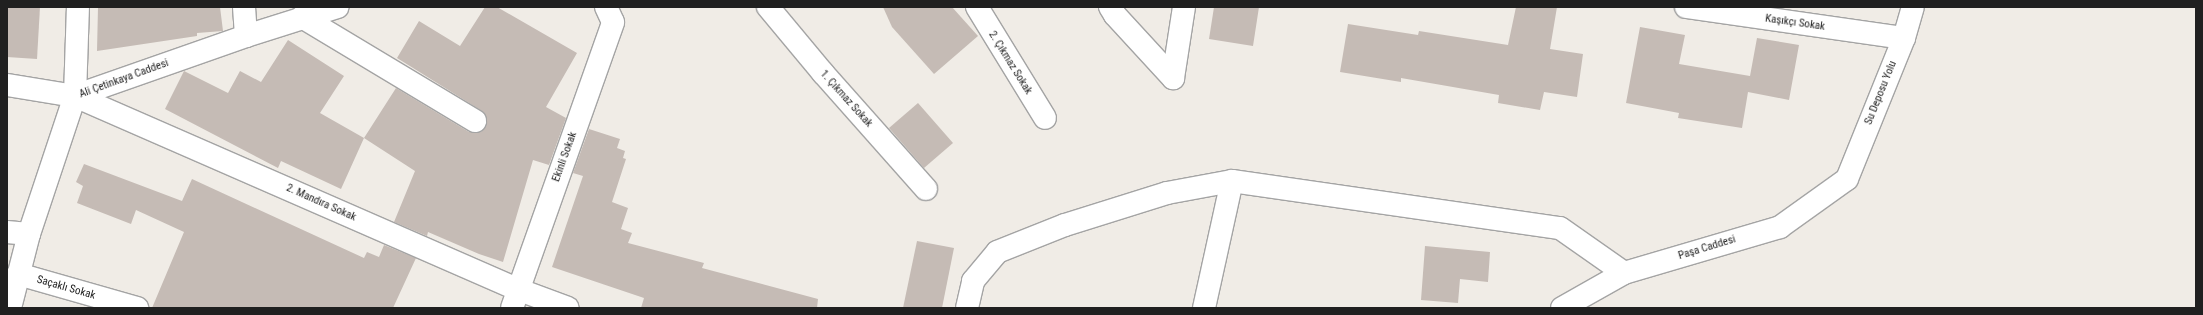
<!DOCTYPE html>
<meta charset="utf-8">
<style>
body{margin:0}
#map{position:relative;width:2203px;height:315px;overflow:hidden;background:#f0ece6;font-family:"Roboto Condensed",sans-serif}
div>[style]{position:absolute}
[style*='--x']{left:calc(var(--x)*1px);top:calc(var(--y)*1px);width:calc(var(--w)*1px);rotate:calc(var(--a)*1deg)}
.building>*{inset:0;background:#c5bbb5}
.roads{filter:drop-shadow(1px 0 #a4a4a4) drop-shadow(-1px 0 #a4a4a4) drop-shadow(0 1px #a4a4a4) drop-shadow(0 -1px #a4a4a4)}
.street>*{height:22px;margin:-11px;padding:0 11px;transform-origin:11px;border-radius:11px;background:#fff}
span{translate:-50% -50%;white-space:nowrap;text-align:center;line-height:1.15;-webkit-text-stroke:4px #fff;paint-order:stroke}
.street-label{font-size:11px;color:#202020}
.frame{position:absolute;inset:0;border:8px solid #202020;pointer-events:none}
</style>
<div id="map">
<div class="building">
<div style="clip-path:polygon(7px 7px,40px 7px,37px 59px,7px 57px)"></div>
<div style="clip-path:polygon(98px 7px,220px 7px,223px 31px,197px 33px,197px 36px,97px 51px)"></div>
<div style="clip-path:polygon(485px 7px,497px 7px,577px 53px,546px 107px,566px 118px,549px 165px,533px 160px,503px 262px,479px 254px,428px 232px,427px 236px,394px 222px,415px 171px,364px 138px,396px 88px,469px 132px,481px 132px,485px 128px,487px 121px,482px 111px,397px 58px,419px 21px,460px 46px)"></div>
<div style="clip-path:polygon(883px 7px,952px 7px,978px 36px,934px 74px,892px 27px)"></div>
<div style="clip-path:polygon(1214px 7px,1259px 7px,1253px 46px,1209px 39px)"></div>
<div style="clip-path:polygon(1516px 7px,1557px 7px,1550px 49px,1583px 54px,1577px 97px,1544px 92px,1540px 110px,1498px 103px,1499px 95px,1401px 78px,1401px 82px,1340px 72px,1348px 24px,1418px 35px,1419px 31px,1508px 45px)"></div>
<div style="clip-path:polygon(1640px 27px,1685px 35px,1679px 64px,1750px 76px,1757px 38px,1799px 45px,1789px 100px,1748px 92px,1742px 128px,1678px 118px,1679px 113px,1626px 103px)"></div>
<div style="clip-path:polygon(288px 40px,344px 76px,320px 113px,364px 138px,341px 189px,281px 161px,278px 168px,165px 109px,184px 71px,228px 93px,240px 71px,261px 82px)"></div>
<div style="clip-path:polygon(918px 103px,953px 143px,924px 168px,889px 128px)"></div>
<div style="clip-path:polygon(589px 129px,620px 139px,617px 148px,625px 151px,623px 158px,626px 159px,612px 202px,628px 208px,621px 229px,632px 233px,628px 243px,704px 263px,702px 268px,818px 299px,817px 308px,641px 308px,644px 298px,552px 267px,583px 176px,573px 173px)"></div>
<div style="clip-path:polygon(84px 164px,182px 201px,192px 179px,364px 258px,367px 252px,379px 257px,384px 245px,416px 258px,393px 308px,152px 308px,184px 232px,136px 210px,131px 224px,77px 203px,83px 186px,76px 182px)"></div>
<div style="clip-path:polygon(917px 241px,954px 248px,942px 308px,903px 308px)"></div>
<div style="clip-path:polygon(1425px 246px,1490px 252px,1488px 282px,1460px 279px,1458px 303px,1421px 300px)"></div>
</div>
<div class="roads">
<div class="street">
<div style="--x:244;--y:7;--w:29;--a:86"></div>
<div style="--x:768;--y:7;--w:86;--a:50.2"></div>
<div style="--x:823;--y:73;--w:155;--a:48.4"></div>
<div style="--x:977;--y:7;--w:130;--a:58.5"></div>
<div style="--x:1110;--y:7;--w:9;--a:58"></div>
<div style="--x:1115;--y:15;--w:86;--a:47.4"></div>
<div style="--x:1686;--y:7;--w:220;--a:8.1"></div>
<div style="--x:302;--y:17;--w:202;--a:31"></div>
<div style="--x:1173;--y:78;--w:72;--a:-81.2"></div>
<div style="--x:7;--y:85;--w:69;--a:9.2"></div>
<div style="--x:75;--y:96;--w:482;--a:23.6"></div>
<div style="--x:517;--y:289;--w:54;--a:20.4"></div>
<div style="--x:75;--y:96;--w:89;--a:-88.1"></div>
<div style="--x:7;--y:232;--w:22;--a:5"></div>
<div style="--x:18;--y:274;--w:124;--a:15.9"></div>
<div style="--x:10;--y:308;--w:76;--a:-75.6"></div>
<div style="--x:29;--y:234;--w:145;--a:-71.6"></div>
<div style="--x:75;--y:96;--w:181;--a:-19.3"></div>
<div style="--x:246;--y:36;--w:96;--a:-17.5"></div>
<div style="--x:512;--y:308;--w:303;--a:-70.5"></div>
<div style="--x:613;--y:22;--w:17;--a:-115"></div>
<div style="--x:967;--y:308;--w:28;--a:-77"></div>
<div style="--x:973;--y:281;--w:38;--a:-50"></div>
<div style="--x:997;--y:252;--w:73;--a:-21.7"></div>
<div style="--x:1065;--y:225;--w:107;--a:-17.4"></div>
<div style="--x:1167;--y:193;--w:66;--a:-10.5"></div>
<div style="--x:1232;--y:181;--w:331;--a:8.2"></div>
<div style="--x:1560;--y:228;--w:78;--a:35.1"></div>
<div style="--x:1204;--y:308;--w:130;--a:-77.6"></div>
<div style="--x:1562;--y:308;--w:71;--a:-29.4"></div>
<div style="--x:1624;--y:273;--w:163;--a:-16.4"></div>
<div style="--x:1780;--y:227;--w:82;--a:-35.6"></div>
<div style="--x:1847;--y:179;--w:152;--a:-68"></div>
<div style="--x:1904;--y:38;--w:32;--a:-74"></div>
</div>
</div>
<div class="street-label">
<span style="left:1795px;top:23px;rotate:8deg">Kaşıkçı Sokak</span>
<span style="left:1010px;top:63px;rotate:58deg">2. Çıkmaz Sokak</span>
<span style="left:124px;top:79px;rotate:-20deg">Ali Çetinkaya Caddesi</span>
<span style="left:1881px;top:93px;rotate:-68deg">Su Deposu Yolu</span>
<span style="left:846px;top:99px;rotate:48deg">1. Çıkmaz Sokak</span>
<span style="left:565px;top:157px;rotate:-70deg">Ekinli Sokak</span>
<span style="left:321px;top:203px;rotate:24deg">2. Mandıra Sokak</span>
<span style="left:1707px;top:248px;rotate:-17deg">Paşa Caddesi</span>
<span style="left:66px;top:288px;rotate:16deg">Saçaklı Sokak</span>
</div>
<div class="frame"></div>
</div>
